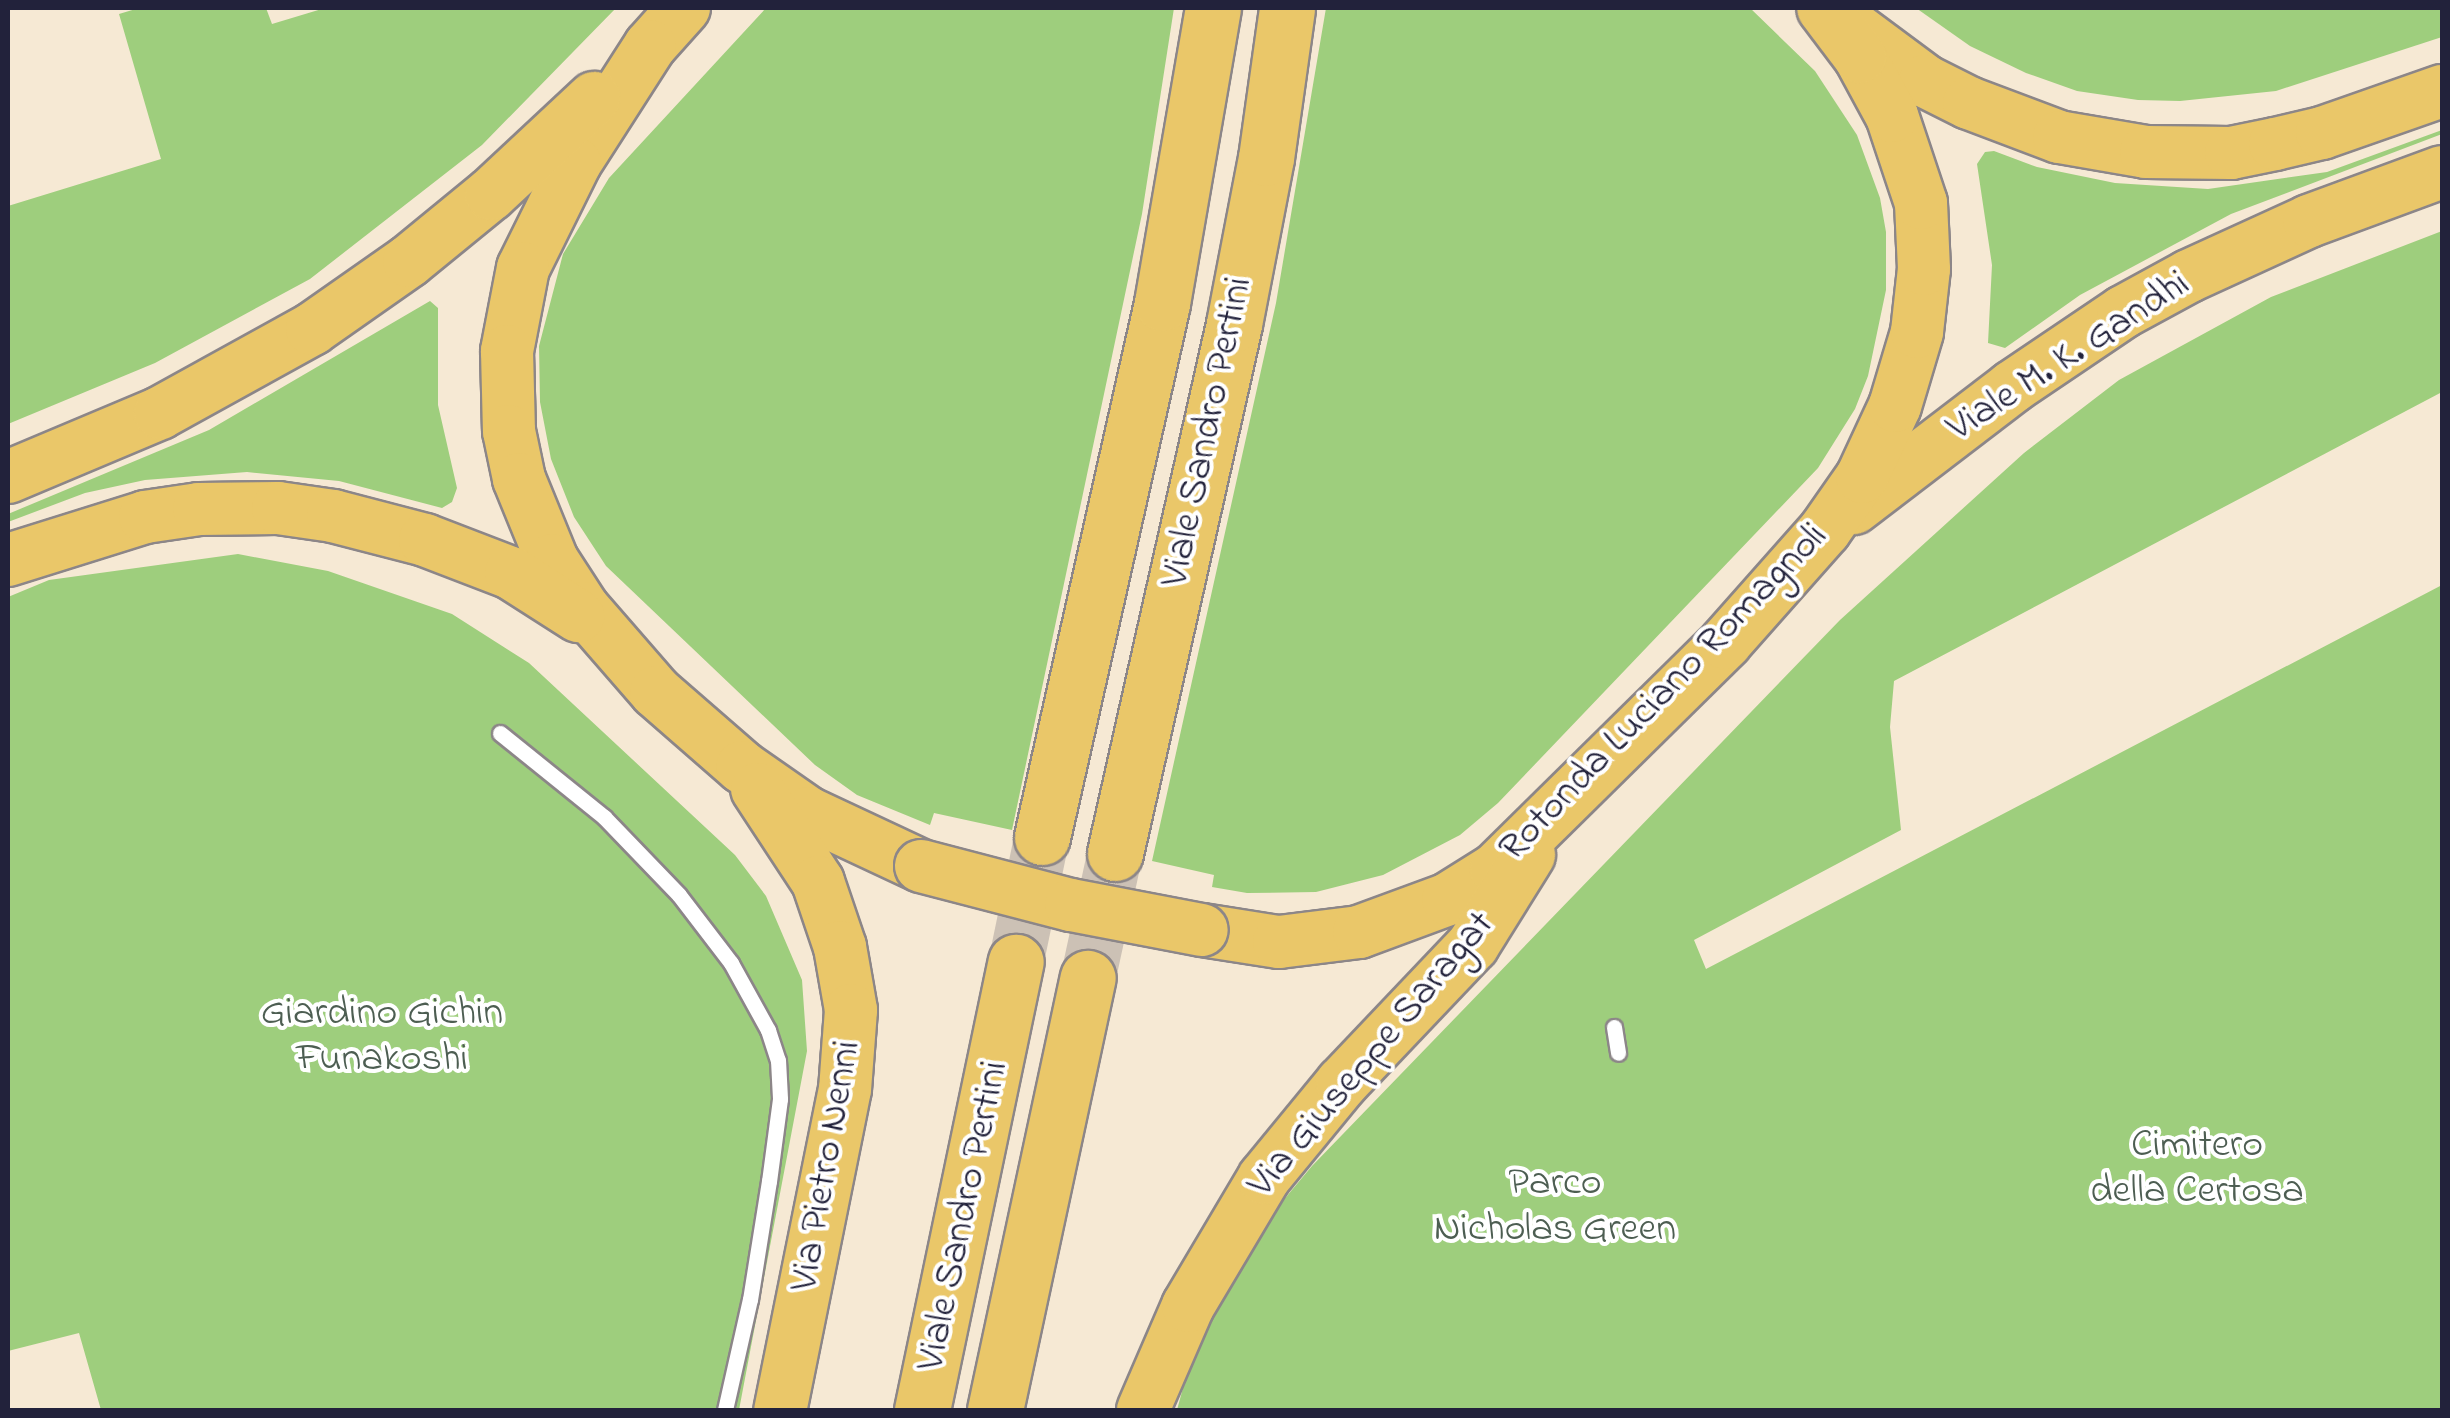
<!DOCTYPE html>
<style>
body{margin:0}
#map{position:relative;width:2450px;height:1418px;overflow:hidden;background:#f6e9d4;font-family:"Indie Flower",sans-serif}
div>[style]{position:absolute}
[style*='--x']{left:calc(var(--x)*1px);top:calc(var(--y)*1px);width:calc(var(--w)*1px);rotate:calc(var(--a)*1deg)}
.green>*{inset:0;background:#9ece7d}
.highway-tunnel>*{height:55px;margin-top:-27.5px;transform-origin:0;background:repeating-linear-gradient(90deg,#ccc1b5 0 55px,transparent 0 83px)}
.roads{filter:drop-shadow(2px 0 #8c8688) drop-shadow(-2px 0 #8c8688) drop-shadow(0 2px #8c8688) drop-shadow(0 -2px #8c8688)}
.lane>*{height:15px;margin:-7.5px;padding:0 7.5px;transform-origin:7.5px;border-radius:7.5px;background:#fff}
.primary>*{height:52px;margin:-26px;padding:0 26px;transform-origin:26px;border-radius:26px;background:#eac769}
.highway>*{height:55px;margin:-27.5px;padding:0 27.5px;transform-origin:27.5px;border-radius:27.5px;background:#eac769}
.bridges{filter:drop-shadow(2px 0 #8c8688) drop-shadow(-2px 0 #8c8688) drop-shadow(0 2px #8c8688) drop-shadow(0 -2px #8c8688)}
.primary-bridge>*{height:52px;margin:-26px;padding:0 26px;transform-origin:26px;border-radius:26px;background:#eac769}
span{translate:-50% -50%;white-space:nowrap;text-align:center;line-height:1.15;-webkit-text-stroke:8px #fff;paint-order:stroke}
.street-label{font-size:40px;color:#22223b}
.park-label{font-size:40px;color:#4d5e52}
.frame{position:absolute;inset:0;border:10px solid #22223b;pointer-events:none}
</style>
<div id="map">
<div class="green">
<div style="clip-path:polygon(139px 8px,266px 8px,272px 24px,325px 8px,616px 8px,482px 145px,310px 279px,155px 363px,8px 424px,8px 206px,161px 159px,119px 14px)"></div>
<div style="clip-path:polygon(766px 8px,1174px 8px,1142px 214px,1012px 830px,934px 813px,930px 825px,857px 795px,815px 765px,606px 566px,574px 517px,551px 459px,540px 402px,539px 346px,563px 254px,609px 178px)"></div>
<div style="clip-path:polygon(1326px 8px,1750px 8px,1815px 71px,1857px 135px,1880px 198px,1886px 232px,1886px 290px,1868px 376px,1855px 409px,1818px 468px,1498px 803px,1460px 835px,1383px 875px,1316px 892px,1247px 893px,1212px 887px,1214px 875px,1152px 861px,1276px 303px)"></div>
<div style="clip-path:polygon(1916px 8px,2442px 8px,2442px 37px,2276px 91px,2180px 101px,2138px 100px,2077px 91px,2026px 73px,1970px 46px)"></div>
<div style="clip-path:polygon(2442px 130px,2442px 134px,2231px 214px,2080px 295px,2005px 348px,1988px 343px,1992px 265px,1977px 164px,1985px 152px,1994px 151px,2037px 167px,2115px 183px,2208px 189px,2327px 172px)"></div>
<div style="clip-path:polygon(2442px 231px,2442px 392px,1894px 681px,1890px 727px,1901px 830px,1694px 940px,1706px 969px,2442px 585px,2442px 1410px,1177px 1410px,1199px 1329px,1246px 1245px,1312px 1166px,1840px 620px,2024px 453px,2119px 380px,2271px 297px)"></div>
<div style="clip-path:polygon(430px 301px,438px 308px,438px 405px,457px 488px,452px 502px,442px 508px,339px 481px,247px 472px,145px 480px,85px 493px,8px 522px,8px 514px,209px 430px)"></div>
<div style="clip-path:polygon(238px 554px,328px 571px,452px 614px,529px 663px,735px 855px,766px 896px,802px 980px,807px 1051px,739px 1410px,101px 1410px,79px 1333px,8px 1351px,8px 597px,49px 580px)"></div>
</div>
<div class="highway-tunnel">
<div style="--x:1016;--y:962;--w:128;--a:-78.3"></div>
<div style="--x:1088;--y:978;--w:128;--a:-77.8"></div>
</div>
<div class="roads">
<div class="lane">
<div style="--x:500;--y:733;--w:134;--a:38.9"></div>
<div style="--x:604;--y:817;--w:108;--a:46.1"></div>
<div style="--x:679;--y:895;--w:86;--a:52.6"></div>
<div style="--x:731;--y:963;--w:77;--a:61.1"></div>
<div style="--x:768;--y:1030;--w:32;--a:72"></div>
<div style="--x:778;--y:1060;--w:39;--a:87"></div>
<div style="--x:780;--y:1099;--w:83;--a:97.6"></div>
<div style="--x:769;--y:1181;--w:120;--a:99.1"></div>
<div style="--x:750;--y:1299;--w:114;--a:102.7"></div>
<div style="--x:1614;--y:1027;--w:26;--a:81"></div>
</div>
<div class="primary">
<div style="--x:684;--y:8;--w:51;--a:131.8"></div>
<div style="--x:650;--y:46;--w:139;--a:122.7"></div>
<div style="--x:575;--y:163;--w:117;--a:116.3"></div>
<div style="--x:523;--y:268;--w:85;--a:100.9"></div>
<div style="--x:507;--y:351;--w:80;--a:88.6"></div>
<div style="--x:509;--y:431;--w:49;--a:78.2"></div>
<div style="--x:519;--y:479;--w:87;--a:67.8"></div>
<div style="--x:552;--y:560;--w:57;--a:57.1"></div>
<div style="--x:583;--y:608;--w:111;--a:49"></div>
<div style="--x:656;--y:692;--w:114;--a:41.1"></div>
<div style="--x:742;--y:767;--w:80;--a:34.9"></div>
<div style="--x:808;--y:813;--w:125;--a:25.1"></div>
<div style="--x:1854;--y:28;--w:89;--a:36.7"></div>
<div style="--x:1925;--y:81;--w:49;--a:26.6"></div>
<div style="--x:1969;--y:103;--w:96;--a:20.7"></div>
<div style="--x:2059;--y:137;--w:88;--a:9.8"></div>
<div style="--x:2146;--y:152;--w:85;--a:0.7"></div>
<div style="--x:2231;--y:153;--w:45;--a:-11.6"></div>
<div style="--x:2275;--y:144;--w:48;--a:-13.2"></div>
<div style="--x:2322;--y:133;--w:127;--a:-19.3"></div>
<div style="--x:8;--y:477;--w:165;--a:-22.8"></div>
<div style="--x:160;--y:413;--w:174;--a:-28.9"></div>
<div style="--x:312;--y:329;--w:118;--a:-35"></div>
<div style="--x:409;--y:261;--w:106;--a:-39.3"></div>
<div style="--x:491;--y:194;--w:141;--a:-43"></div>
<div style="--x:1854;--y:508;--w:199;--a:-37.4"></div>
<div style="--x:2012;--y:387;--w:134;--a:-34"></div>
<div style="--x:2123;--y:312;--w:75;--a:-28.6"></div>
<div style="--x:2189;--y:276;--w:132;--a:-24.6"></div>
<div style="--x:2309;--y:221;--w:142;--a:-20.2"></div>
<div style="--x:8;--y:560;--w:144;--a:-17.4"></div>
<div style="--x:145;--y:517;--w:55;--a:-8.4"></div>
<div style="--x:199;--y:509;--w:79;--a:-0.7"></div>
<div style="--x:278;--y:508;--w:56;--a:8.3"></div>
<div style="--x:333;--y:516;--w:95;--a:14.6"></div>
<div style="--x:425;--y:540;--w:92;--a:21"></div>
<div style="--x:511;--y:573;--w:80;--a:32.7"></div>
<div style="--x:757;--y:789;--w:111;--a:56.7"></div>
<div style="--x:818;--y:882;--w:69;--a:71.3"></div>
<div style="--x:840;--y:947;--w:64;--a:80.1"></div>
<div style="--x:851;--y:1010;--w:79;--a:94.3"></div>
<div style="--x:845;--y:1089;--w:328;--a:101.4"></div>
<div style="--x:1202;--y:930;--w:78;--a:8.9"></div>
<div style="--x:1279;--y:942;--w:81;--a:-7.1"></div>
<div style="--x:1359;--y:932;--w:95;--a:-20.3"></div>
<div style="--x:1448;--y:899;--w:57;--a:-32"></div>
<div style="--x:1496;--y:869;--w:322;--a:-44.6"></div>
<div style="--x:1725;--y:643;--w:151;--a:-48.5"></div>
<div style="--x:1825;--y:530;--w:65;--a:-55.1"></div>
<div style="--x:1862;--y:477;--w:78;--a:-65.1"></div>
<div style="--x:1895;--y:406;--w:77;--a:-73.4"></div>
<div style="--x:1917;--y:332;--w:63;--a:-83.7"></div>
<div style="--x:1924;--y:269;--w:66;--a:-92.6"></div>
<div style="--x:1921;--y:203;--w:92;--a:-108.4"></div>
<div style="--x:1892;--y:116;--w:67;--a:-118.5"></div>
<div style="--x:1860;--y:57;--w:61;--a:-127.1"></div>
<div style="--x:1143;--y:1410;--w:113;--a:-66.6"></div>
<div style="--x:1188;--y:1306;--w:149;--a:-59.3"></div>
<div style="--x:1264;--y:1178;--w:123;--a:-50.6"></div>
<div style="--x:1342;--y:1083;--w:190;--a:-46.5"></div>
<div style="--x:1473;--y:945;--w:106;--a:-58.1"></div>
</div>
<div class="highway">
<div style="--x:1042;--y:837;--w:547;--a:-77.33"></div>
<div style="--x:1162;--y:303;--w:299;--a:-80.2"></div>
<div style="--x:1115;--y:853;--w:542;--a:-77.32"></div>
<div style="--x:1234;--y:324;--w:169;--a:-79.1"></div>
<div style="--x:1266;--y:158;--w:151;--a:-82"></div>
<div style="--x:922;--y:1410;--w:458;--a:-78.2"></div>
<div style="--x:995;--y:1410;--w:442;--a:-77.9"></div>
</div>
</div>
<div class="bridges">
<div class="primary-bridge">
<div style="--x:921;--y:866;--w:155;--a:14.6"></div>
<div style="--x:1071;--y:905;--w:133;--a:10.8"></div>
</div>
</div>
<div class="street-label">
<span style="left:2069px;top:357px;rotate:-33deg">Viale M. K. Gandhi</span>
<span style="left:1208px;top:432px;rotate:-78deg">Viale Sandro Pertini</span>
<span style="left:1664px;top:693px;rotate:-46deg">Rotonda Luciano Romagnoli</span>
<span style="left:1372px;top:1055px;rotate:-50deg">Via Giuseppe Saragat</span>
<span style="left:827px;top:1166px;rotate:-80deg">Via Pietro Nenni</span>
<span style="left:964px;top:1216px;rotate:-78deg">Viale Sandro Pertini</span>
</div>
<div class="park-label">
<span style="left:382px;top:1037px">Giardino Gichin<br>Funakoshi</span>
<span style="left:2197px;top:1169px">Cimitero<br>della Certosa</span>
<span style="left:1555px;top:1207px">Parco<br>Nicholas Green</span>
</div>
<div class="frame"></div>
</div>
